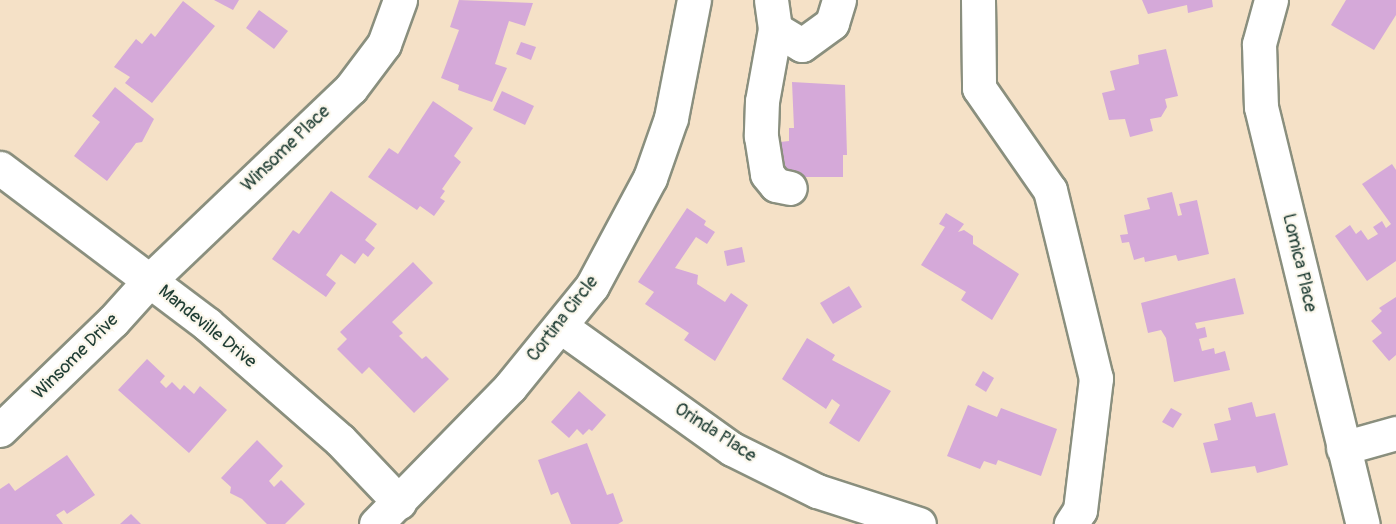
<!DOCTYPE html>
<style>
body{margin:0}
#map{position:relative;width:1396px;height:524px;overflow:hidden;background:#f5e1c7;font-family:Pangolin,sans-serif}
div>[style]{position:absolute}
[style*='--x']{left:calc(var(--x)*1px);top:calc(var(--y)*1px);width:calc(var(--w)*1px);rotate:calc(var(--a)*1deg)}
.building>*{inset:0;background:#d5a9d9}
.roads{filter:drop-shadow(2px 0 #8a8f7e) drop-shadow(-2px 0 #8a8f7e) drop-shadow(0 2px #8a8f7e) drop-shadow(0 -2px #8a8f7e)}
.minor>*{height:33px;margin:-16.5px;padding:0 16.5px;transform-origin:16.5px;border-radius:16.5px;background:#fff}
span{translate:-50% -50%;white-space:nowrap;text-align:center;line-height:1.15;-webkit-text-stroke:4.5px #fbf7ec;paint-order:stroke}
.street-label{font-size:18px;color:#1f3d34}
</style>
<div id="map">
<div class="building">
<div style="clip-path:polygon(214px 0,239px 0,233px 10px)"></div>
<div style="clip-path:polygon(459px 0,533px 3px,525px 26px,509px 21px,495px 64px,507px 68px,492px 102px,458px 90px,459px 85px,441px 78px,459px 30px,450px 27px)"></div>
<div style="clip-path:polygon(1142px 0,1212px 0,1213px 7px,1188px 13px,1187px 5px,1148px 14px)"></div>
<div style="clip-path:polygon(1346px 0,1396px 0,1396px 15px,1374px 50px,1331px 25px)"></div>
<div style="clip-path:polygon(183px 1px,215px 26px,152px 103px,125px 83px,130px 77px,114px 67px,136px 39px,142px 44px,151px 33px,155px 37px)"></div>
<div style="clip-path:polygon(259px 10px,288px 31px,274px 49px,246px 28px)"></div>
<div style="clip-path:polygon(521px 42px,536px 47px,531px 60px,516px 54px)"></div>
<div style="clip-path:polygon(1166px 49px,1178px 96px,1165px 99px,1167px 107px,1161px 117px,1150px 119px,1153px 131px,1130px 137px,1125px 119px,1109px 120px,1102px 93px,1115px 90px,1110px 71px,1139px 64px,1138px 55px)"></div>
<div style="clip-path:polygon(792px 82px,845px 85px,847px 155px,843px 155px,843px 177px,780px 177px,780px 142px,789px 141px,789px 128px,794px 128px)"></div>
<div style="clip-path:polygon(115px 87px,154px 119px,142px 142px,136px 143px,107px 181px,74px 156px,100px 122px,92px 116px)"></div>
<div style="clip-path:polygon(502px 91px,534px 106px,525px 125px,493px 110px)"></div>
<div style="clip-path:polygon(433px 101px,473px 128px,454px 156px,461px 162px,442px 189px,445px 191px,440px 198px,445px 201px,434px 216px,420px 206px,417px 210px,368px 177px,389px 148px,398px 154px)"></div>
<div style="clip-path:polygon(1392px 164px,1396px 170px,1396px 261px,1367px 281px,1335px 236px,1350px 225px,1356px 234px,1361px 230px,1368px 240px,1378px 234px,1373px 227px,1382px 221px,1386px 228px,1391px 224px,1362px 184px)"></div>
<div style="clip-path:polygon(331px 191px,377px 224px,365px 240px,375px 248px,368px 257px,363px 253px,355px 264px,341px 254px,326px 275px,336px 283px,326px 297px,272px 259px,293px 230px,299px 234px)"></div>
<div style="clip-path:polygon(1172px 192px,1178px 216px,1182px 215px,1179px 204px,1197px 200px,1209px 254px,1178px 261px,1176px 255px,1145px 262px,1144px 257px,1134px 260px,1129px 242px,1122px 243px,1120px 235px,1128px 234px,1124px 215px,1150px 209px,1147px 198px)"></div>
<div style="clip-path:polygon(687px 208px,706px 221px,704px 225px,715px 232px,707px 244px,696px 237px,675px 268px,698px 275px,697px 284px,725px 302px,731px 293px,748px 305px,715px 361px,684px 340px,689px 333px,645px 304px,654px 292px,638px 282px)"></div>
<div style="clip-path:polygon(946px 213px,964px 224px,958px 232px,964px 230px,973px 236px,973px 244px,1019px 274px,992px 320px,961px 300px,966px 292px,921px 265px,945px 227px,939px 224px)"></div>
<div style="clip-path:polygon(742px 247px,745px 262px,727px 266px,724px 251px)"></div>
<div style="clip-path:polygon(413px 262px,433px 283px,392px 322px,403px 333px,399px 336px,422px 359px,426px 356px,449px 379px,414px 413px,369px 367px,362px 374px,337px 349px,347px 339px,340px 332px)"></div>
<div style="clip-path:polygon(1235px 278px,1244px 314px,1195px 323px,1197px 329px,1205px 327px,1207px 337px,1199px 339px,1202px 351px,1214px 348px,1215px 354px,1225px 351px,1230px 370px,1174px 382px,1166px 338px,1161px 330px,1148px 333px,1141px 303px)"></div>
<div style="clip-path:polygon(849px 286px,862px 307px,833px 324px,820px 303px)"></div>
<div style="clip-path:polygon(1396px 297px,1396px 355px,1389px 361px,1372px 341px,1382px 333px,1371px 321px,1382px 311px,1379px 308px)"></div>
<div style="clip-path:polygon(807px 338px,835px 355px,832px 360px,891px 391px,859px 442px,829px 423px,840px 405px,832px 399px,826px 409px,782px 379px)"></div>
<div style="clip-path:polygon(147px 359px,165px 376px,160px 382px,166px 388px,172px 382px,180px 390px,184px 385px,194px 394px,200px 386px,227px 410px,189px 453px,118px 390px)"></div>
<div style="clip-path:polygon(983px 371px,994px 378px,986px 392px,975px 385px)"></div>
<div style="clip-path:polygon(579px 391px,606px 415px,592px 431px,589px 429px,583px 435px,577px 429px,569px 438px,551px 422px)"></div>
<div style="clip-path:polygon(1252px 402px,1256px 417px,1275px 413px,1288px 465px,1257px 473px,1255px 466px,1211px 473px,1203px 443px,1218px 440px,1214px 424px,1231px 420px,1228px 408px)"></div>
<div style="clip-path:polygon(968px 405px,997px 417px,1001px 408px,1057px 429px,1041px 476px,998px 460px,996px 465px,984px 461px,980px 469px,947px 456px)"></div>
<div style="clip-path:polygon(1171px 408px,1182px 414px,1173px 428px,1162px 422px)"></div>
<div style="clip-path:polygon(257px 440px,283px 466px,269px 481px,274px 487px,281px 480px,305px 504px,285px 524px,267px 524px,242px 499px,230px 493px,231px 487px,221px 478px)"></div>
<div style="clip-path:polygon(587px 443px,607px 495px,613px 493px,623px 521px,618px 524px,571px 524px,558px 492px,551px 495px,538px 460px)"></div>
<div style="clip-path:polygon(67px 455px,95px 495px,67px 514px,64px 510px,56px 515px,63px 524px,0 524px,0 489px,9px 483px,15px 491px)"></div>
<div style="clip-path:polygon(131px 514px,141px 524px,120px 524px)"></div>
</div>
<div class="roads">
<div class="minor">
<div style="--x:771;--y:0;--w:29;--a:82"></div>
<div style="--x:775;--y:29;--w:31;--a:31"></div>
<div style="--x:802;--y:45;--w:37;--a:-36"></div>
<div style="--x:832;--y:23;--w:24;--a:-73"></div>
<div style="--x:978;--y:0;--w:88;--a:89.3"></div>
<div style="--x:979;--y:88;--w:124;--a:55.2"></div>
<div style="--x:1050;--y:190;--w:194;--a:76.3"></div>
<div style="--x:1096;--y:378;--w:133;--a:96.9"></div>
<div style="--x:1080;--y:510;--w:17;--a:123"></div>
<div style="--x:1271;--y:0;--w:46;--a:105.3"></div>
<div style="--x:1259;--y:44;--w:63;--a:88.2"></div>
<div style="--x:1261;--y:107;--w:429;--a:76.3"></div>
<div style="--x:775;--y:29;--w:73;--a:100.2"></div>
<div style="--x:762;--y:101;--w:35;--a:92"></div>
<div style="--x:761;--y:136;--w:38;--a:81"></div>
<div style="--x:767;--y:174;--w:14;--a:51"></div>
<div style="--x:776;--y:185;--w:14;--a:12"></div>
<div style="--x:0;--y:168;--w:259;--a:37"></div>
<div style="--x:207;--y:324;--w:176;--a:41.1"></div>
<div style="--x:340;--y:440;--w:86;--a:46.4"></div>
<div style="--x:560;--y:326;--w:211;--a:35.6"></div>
<div style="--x:732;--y:449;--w:95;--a:26.3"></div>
<div style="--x:817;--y:491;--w:107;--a:17.9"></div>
<div style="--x:0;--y:430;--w:157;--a:-44"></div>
<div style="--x:113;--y:321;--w:54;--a:-48"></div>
<div style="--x:149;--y:281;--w:279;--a:-43.7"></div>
<div style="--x:351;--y:88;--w:55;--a:-53.1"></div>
<div style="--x:384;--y:44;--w:47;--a:-70"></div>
<div style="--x:1343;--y:448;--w:55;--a:-15.8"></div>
<div style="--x:376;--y:524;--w:192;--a:-45.6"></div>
<div style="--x:510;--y:387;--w:130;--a:-50.9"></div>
<div style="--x:592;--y:286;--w:123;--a:-61.8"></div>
<div style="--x:650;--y:178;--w:64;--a:-70.7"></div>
<div style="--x:671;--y:118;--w:120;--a:-79"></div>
</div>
</div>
<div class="street-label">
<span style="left:286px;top:149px;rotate:-44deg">Winsome Place</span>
<span style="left:1299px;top:263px;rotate:77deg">Lomica Place</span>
<span style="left:563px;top:319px;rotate:-52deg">Cortina Circle</span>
<span style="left:207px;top:327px;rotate:39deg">Mandeville Drive</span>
<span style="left:76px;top:357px;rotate:-45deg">Winsome Drive</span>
<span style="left:715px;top:433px;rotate:33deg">Orinda Place</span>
</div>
</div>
